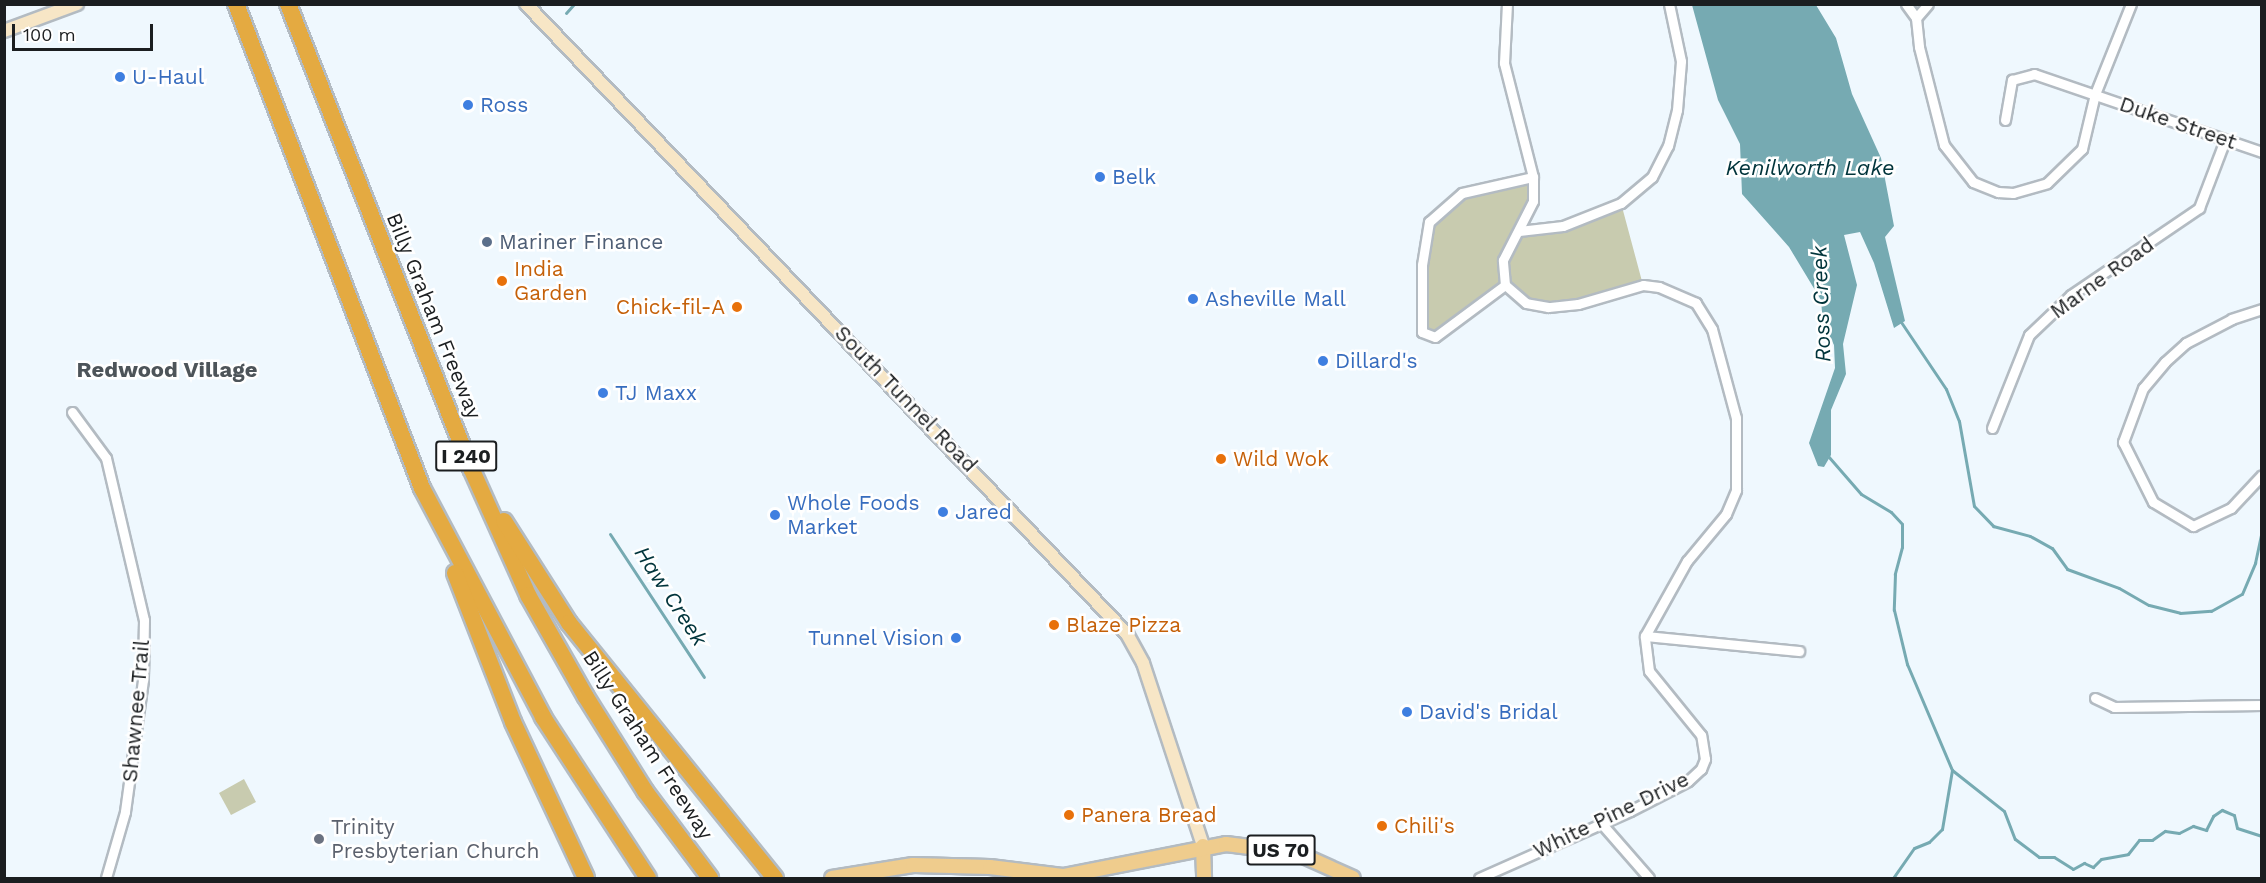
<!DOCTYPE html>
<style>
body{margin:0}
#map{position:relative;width:2266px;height:883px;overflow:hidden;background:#eff8fe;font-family:"Work Sans",sans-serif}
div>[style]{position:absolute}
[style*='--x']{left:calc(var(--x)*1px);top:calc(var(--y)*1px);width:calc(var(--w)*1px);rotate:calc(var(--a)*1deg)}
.green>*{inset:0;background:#c8cbaf}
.water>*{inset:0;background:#76aab2}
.stream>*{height:3px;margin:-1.5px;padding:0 1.5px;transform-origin:1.5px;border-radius:1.5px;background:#76aab2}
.roads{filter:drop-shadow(2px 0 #b3bbc2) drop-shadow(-2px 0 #b3bbc2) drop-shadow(0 2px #b3bbc2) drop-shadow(0 -2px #b3bbc2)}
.minor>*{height:9px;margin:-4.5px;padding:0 4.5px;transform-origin:4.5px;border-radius:4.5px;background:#fff}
.secondary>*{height:12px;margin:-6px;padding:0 6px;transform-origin:6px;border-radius:6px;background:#f7e6c6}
.primary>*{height:14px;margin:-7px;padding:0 7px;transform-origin:7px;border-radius:7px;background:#efcc8d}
.motorway>*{height:16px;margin:-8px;padding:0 8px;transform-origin:8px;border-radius:8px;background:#e4aa41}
.dots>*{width:16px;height:16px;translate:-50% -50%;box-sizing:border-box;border:3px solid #fff;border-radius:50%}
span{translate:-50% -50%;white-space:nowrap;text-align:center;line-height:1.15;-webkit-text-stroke:5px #fff;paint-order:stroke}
.shield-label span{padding:2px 4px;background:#fff;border:2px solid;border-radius:4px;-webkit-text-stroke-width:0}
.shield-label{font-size:20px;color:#1b1e20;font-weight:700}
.shop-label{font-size:21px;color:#366cbe}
.left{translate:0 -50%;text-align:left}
.right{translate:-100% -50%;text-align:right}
.street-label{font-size:21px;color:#1b1e20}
.service-label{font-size:21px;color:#4e5e75}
.food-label{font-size:21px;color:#c56008}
.worship-label{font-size:21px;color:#5b616d}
.water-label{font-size:22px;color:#00343b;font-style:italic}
.neighbourhood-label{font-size:22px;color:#4d5459;font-weight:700}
.frame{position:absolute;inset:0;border:6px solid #1b1e20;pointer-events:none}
.scale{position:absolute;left:12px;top:24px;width:141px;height:27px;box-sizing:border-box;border:3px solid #1b1e20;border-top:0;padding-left:8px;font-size:18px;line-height:21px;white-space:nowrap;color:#1b1e20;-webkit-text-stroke:4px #fff;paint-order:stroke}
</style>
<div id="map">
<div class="green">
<div style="clip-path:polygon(1533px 177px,1533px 201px,1519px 231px,1563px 226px,1621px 203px,1643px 285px,1578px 304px,1526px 303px,1505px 285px,1435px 337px,1422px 332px,1429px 222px,1462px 193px)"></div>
<div style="clip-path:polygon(244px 779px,256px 802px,231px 815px,219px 793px)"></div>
</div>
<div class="water">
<div style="clip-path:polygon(1692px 5px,1816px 5px,1836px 38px,1852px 94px,1881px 158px,1894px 226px,1885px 237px,1905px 321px,1894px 328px,1874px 263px,1860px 232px,1844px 235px,1857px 285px,1843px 344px,1846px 374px,1831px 410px,1831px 455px,1824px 467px,1818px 466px,1809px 443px,1835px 368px,1834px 345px,1823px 324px,1821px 300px,1789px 247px,1742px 194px,1740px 144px,1718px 100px)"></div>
</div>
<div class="stream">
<div style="--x:566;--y:13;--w:12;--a:-48"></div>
<div style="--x:1901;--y:322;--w:81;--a:56.1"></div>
<div style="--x:1946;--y:389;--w:35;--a:68"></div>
<div style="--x:1959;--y:421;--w:86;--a:80"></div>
<div style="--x:1974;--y:506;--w:28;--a:46"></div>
<div style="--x:1993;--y:526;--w:38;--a:15"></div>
<div style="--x:2030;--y:536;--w:25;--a:29"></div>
<div style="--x:2052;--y:548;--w:26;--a:54"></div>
<div style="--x:2067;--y:569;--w:55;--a:20.1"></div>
<div style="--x:2119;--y:588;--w:34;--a:30"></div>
<div style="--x:2149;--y:605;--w:32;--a:14"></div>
<div style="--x:2180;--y:613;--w:31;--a:-4"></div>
<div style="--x:2211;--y:611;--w:35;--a:-29"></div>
<div style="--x:2242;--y:594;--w:34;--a:-67"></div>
<div style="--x:2255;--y:563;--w:33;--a:-78"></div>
<div style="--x:1828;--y:456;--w:50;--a:49"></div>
<div style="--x:1861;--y:494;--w:35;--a:31"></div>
<div style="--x:1891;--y:512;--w:16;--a:47"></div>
<div style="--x:1902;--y:524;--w:23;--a:90"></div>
<div style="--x:1902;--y:547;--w:28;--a:105"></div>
<div style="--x:1895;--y:574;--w:36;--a:92"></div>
<div style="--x:1894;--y:610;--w:56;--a:76.5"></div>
<div style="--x:1907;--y:664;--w:115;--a:67"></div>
<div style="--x:1952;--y:770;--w:60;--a:99.6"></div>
<div style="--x:1942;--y:829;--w:18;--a:135"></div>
<div style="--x:1929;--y:842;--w:16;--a:158"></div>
<div style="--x:1914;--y:848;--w:37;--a:125"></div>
<div style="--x:610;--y:534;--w:171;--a:56.7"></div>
<div style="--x:1952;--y:770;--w:66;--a:38.3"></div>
<div style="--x:2004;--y:811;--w:30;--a:69"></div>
<div style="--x:2015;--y:839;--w:30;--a:37"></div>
<div style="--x:2039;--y:857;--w:15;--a:0"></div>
<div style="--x:2054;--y:857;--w:22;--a:32"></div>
<div style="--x:2073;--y:869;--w:13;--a:-29"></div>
<div style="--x:2084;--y:863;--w:10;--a:24"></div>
<div style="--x:2093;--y:867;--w:11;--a:-45"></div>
<div style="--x:2101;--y:859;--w:27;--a:-10"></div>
<div style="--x:2128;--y:854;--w:18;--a:-52"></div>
<div style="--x:2139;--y:840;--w:13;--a:0"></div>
<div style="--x:2152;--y:840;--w:16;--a:-35"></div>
<div style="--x:2165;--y:831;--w:14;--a:8"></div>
<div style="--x:2179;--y:833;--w:16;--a:-27"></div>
<div style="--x:2193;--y:826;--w:14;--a:17"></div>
<div style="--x:2206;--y:830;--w:16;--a:-63"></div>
<div style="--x:2213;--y:816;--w:11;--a:-34"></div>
<div style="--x:2222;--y:810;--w:13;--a:23"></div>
<div style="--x:2234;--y:815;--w:13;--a:77"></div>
<div style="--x:2237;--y:828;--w:26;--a:18"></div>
</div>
<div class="roads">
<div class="minor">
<div style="--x:1906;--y:4;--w:17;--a:54"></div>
<div style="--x:1916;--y:18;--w:29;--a:84"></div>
<div style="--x:1919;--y:47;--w:101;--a:75.7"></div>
<div style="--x:1944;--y:145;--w:47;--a:51.9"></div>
<div style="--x:1973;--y:182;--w:27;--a:22"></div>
<div style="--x:1998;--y:192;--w:15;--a:4"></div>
<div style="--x:2013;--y:193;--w:35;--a:-16"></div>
<div style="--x:2047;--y:183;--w:49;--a:-44.2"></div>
<div style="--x:2082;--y:149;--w:57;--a:-76.7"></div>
<div style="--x:2095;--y:94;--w:97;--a:-68.2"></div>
<div style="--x:1916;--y:18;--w:18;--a:-49"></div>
<div style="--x:2005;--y:120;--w:41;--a:-80.1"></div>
<div style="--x:2012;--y:80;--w:23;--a:-15"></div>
<div style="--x:2034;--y:74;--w:241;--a:18.9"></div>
<div style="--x:1519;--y:231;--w:44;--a:-6.5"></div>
<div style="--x:1563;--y:226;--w:62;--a:-21.6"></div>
<div style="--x:1621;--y:203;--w:40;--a:-40"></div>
<div style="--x:1652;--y:177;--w:35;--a:-63"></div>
<div style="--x:1668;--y:146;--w:37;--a:-76"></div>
<div style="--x:1677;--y:110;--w:49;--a:-85.3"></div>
<div style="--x:1681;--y:61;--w:58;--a:-101.9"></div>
<div style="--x:1505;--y:285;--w:87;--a:143.4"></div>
<div style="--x:1435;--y:337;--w:14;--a:-159"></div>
<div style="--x:1422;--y:332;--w:67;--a:-90"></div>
<div style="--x:1422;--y:265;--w:44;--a:-80.8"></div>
<div style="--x:1429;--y:222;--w:44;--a:-41.3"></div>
<div style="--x:1462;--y:193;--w:73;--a:-12.7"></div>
<div style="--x:2262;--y:309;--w:32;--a:162"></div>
<div style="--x:2232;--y:319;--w:52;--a:152.4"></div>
<div style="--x:2186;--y:343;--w:28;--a:138"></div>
<div style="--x:2165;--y:362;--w:34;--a:130"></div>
<div style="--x:2143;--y:388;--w:58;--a:110.3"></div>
<div style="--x:2123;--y:442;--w:67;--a:63.4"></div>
<div style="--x:2153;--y:502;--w:47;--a:31"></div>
<div style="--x:2193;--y:526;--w:42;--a:-25.3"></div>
<div style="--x:2231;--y:508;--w:45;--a:-46.8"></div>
<div style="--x:72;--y:412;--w:57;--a:53.5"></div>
<div style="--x:106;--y:458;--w:166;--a:76.8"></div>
<div style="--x:144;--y:620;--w:60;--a:91"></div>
<div style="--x:143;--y:680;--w:133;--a:97.8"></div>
<div style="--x:125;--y:812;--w:69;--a:106.1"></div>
<div style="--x:1992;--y:428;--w:100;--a:-68.3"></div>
<div style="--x:2029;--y:335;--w:58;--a:-43.6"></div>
<div style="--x:2071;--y:295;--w:155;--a:-34.2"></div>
<div style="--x:2199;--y:208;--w:73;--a:-69.1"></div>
<div style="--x:1645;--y:636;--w:155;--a:5.6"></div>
<div style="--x:2095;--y:698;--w:21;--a:25"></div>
<div style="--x:2114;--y:707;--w:148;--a:-0.8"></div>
<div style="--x:1601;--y:823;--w:73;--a:48.9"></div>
<div style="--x:1479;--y:878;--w:165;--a:-23.9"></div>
<div style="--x:1630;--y:811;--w:65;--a:-27.3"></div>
<div style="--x:1688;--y:781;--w:18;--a:-43"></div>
<div style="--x:1701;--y:769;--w:11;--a:-68"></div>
<div style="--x:1705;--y:759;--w:24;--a:-99"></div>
<div style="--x:1701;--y:735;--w:82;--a:-129.1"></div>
<div style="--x:1649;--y:671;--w:35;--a:-97"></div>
<div style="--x:1645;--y:636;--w:86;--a:-60.8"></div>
<div style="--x:1687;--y:561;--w:61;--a:-50.3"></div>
<div style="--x:1726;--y:514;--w:26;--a:-67"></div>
<div style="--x:1736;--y:490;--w:72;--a:-90"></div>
<div style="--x:1736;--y:418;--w:92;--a:-105.1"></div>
<div style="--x:1712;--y:329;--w:31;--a:-122"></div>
<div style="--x:1696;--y:303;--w:40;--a:-156.6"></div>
<div style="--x:1659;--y:287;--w:16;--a:-173"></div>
<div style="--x:1643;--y:285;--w:68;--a:163.7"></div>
<div style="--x:1578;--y:304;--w:30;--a:174"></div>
<div style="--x:1548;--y:307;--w:22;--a:-170"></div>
<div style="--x:1526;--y:303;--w:28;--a:-139"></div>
<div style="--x:1505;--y:285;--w:25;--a:-95"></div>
<div style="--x:1503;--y:260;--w:66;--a:-63"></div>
<div style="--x:1533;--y:201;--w:24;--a:-90"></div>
<div style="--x:1533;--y:177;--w:118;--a:-104.3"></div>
<div style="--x:1504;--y:63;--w:59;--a:-87.1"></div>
</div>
<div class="secondary">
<div style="--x:526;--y:4;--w:871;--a:46.35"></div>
<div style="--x:1127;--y:634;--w:33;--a:61"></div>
<div style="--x:1143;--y:663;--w:193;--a:71.8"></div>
<div style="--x:4;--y:31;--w:78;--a:-20.3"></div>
</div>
<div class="primary">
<div style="--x:1203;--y:846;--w:32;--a:88"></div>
<div style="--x:832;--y:878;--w:82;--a:-9.1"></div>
<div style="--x:913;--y:865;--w:77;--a:1.5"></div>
<div style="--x:990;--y:867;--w:73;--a:7.1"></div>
<div style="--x:1053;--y:878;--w:176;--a:-11.1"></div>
<div style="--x:1226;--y:844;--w:72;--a:7.2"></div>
<div style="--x:1297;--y:853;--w:61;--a:24.1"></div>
</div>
<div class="motorway">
<div style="--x:236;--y:4;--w:519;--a:68.98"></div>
<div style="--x:422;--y:488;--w:259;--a:62.1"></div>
<div style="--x:543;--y:717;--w:192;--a:56.9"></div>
<div style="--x:288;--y:4;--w:499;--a:68.5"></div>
<div style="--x:471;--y:468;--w:139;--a:65.8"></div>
<div style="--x:528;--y:595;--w:117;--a:60.4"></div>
<div style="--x:586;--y:697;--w:111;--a:57.9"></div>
<div style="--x:645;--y:791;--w:109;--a:53.2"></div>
<div style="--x:504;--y:521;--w:121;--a:57.5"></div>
<div style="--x:569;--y:623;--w:328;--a:51.1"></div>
<div style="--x:455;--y:573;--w:160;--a:68.7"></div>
<div style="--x:513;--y:722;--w:172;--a:64.9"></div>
</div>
</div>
<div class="dots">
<div style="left:120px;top:77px;background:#3f7fe0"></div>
<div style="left:468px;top:105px;background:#3f7fe0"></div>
<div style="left:1100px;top:177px;background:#3f7fe0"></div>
<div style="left:487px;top:242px;background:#5c6f8a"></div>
<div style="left:502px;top:281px;background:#e8710a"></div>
<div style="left:1193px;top:299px;background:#3f7fe0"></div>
<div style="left:737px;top:307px;background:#e8710a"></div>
<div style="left:1323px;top:361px;background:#3f7fe0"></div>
<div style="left:603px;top:393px;background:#3f7fe0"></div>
<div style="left:1221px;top:459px;background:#e8710a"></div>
<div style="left:943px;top:512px;background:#3f7fe0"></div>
<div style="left:775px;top:515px;background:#3f7fe0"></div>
<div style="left:1054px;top:625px;background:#e8710a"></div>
<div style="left:956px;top:638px;background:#3f7fe0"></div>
<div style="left:1407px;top:712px;background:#3f7fe0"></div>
<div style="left:1069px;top:815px;background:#e8710a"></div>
<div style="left:1382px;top:826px;background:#e8710a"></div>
<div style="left:319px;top:839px;background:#6b7280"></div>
</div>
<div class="shield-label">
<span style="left:466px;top:456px">I 240</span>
<span style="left:1281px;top:850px">US 70</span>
</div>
<div class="shop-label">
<span class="left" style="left:132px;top:77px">U-Haul</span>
<span class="left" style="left:480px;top:105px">Ross</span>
<span class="left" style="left:1112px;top:177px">Belk</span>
<span class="left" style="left:1205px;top:299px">Asheville Mall</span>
<span class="left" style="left:1335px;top:361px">Dillard's</span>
<span class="left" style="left:615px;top:393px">TJ Maxx</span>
<span class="left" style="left:787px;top:515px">Whole Foods<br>Market</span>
<span class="left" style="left:955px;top:512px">Jared</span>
<span class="right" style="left:944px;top:638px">Tunnel Vision</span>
<span class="left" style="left:1419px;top:712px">David's Bridal</span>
</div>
<div class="street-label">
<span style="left:2178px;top:123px;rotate:19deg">Duke Street</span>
<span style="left:2102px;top:278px;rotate:-36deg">Marne Road</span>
<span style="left:434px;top:316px;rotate:68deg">Billy Graham Freeway</span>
<span style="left:906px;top:399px;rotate:46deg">South Tunnel Road</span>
<span style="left:136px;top:711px;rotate:-85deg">Shawnee Trail</span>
<span style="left:648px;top:745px;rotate:57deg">Billy Graham Freeway</span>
<span style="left:1611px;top:815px;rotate:-26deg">White Pine Drive</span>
</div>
<div class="service-label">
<span class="left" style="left:499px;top:242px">Mariner Finance</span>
</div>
<div class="food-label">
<span class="left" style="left:514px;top:281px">India<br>Garden</span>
<span class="right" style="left:725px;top:307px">Chick-fil-A</span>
<span class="left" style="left:1233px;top:459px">Wild Wok</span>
<span class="left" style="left:1066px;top:625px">Blaze Pizza</span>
<span class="left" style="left:1081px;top:815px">Panera Bread</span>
<span class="left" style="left:1394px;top:826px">Chili's</span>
</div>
<div class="worship-label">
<span class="left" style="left:331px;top:839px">Trinity<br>Presbyterian Church</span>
</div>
<div class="water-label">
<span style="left:1810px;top:168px">Kenilworth Lake</span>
<span style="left:1821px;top:304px;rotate:-92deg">Ross Creek</span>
<span style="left:671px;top:596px;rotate:57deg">Haw Creek</span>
</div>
<div class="neighbourhood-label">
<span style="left:167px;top:370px">Redwood Village</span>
</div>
<div class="frame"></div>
<div class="scale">100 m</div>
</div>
